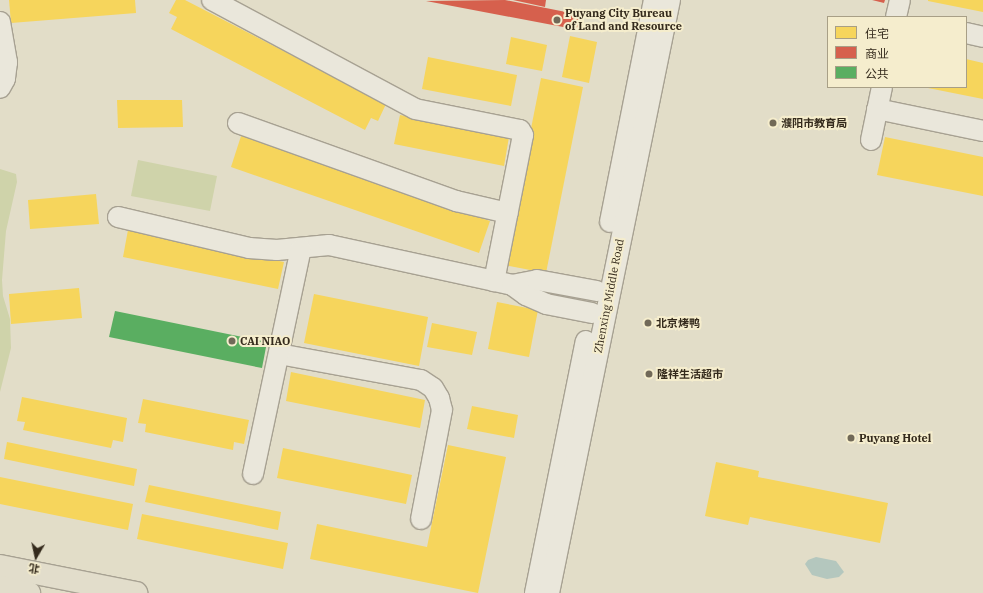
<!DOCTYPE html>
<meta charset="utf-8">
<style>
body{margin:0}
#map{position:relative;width:983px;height:593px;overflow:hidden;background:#e2ddc8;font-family:"IBM Plex Serif","Noto Sans SC",serif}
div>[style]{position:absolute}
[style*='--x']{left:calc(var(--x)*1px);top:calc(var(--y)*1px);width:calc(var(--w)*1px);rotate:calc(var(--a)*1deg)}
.green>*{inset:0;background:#cfd3aa}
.water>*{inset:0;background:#b4c7be}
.homes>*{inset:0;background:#f6d55c}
.shops>*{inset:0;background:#d6604d}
.public>*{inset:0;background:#5aae61}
.roads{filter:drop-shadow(1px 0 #a7a192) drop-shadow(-1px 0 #a7a192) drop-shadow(0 1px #a7a192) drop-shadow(0 -1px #a7a192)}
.minor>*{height:20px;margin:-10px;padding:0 10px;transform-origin:10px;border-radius:10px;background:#eae7db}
.major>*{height:22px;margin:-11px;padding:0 11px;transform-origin:11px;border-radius:11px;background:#e2ddcb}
.dots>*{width:11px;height:11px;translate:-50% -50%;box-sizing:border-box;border:2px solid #f5edcd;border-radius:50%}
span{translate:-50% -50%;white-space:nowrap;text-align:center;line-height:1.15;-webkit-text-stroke:4px #f5edcd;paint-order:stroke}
.poi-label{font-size:11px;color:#342a1c;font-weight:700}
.left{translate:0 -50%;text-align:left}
.street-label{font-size:11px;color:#342a1c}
.legend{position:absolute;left:827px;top:16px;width:140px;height:72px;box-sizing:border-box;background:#f5edcd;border:1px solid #a89f86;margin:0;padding:5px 7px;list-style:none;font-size:12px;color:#342a1c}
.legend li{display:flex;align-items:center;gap:8px;height:20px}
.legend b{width:20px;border:1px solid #a89f86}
.north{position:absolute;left:16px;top:537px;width:40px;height:40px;-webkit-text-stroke:3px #f5edcd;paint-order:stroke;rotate:189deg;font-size:11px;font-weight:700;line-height:16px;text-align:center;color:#342a1c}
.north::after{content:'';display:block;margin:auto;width:14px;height:18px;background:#342a1c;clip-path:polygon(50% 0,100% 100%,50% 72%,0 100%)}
</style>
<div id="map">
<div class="green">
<div style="clip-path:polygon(138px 160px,217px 176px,210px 211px,131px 196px)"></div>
<div style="clip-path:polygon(0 169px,16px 174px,17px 182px,6px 231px,2px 280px,3px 296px,10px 319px,11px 348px,0 392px)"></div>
</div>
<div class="water">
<div style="clip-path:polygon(816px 557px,836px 561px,844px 572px,839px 577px,827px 579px,812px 575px,805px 564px,808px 560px)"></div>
</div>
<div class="homes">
<div style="clip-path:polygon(9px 0,135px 0,136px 13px,11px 23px)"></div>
<div style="clip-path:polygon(176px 0,185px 0,386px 104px,378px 121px,371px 118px,365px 130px,171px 29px,177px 17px,169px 13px)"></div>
<div style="clip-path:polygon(928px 0,983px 0,983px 12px,928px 1px)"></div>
<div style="clip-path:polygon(570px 36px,597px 42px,589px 83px,562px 77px)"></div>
<div style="clip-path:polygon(511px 37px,547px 45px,542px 71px,506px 64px)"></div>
<div style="clip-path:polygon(428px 57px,517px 75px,511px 106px,422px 89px)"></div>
<div style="clip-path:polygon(966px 59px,983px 63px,983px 99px,928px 88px,966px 87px)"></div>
<div style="clip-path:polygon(541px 78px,583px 87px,546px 273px,504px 265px)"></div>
<div style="clip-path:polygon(117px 100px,182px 100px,183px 127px,118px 128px)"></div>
<div style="clip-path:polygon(400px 115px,509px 137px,504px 166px,394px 144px)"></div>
<div style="clip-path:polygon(241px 136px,490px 221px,479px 253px,231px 167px)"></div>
<div style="clip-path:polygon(885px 137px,983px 157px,983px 196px,877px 175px)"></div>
<div style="clip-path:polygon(96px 194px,99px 224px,30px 229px,28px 200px)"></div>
<div style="clip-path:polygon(128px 230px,284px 262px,278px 289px,123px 257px)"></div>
<div style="clip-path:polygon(79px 288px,82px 318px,11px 324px,9px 294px)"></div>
<div style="clip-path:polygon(314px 294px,428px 317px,419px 366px,304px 343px)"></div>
<div style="clip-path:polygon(497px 302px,538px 310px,529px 357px,488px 349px)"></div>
<div style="clip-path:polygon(432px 323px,477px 332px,472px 355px,427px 347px)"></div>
<div style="clip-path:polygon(291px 372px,425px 400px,420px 428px,286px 401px)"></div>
<div style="clip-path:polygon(22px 397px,127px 418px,123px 442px,113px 440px,111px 448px,23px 430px,25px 422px,17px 421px)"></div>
<div style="clip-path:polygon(143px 399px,249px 420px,244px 444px,234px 442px,233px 450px,145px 432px,146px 424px,138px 423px)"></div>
<div style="clip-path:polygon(472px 406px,518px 415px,514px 438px,467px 429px)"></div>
<div style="clip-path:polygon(7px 442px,137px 469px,134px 486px,4px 459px)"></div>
<div style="clip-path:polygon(448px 445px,506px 457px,478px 593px,310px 559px,317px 524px,427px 547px)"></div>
<div style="clip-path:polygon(283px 448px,412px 475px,406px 504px,277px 478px)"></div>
<div style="clip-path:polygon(716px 462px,759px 471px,758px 477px,888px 503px,880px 543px,750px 517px,748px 525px,705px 516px)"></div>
<div style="clip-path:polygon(0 477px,133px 504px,128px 530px,0 504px)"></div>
<div style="clip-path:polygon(149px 485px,281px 512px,278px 530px,145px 502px)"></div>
<div style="clip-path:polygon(142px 514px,288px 543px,283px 569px,137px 539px)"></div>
</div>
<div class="shops">
<div style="clip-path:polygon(505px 0,581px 15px,579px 30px,426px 1px)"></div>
<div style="clip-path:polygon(513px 0,546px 0,545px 7px)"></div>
<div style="clip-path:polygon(872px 0,885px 0,884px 3px)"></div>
</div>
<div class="public">
<div style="clip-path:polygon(115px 311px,267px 342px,262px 368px,109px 337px)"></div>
</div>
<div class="roads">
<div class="minor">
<div style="--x:212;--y:0;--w:230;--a:28.2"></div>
<div style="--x:415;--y:109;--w:107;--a:11.3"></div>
<div style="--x:520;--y:130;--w:6;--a:59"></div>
<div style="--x:523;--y:135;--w:149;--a:101.2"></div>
<div style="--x:896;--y:17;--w:17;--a:-77"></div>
<div style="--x:0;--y:22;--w:41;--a:80.1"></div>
<div style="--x:7;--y:62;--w:17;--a:97"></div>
<div style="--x:5;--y:79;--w:10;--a:119"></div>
<div style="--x:966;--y:33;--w:17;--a:13"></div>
<div style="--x:877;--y:109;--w:108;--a:11.7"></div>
<div style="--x:238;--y:123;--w:232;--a:19.7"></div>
<div style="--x:456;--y:201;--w:53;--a:13"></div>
<div style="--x:871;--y:140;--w:54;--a:-78.3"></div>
<div style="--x:118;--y:217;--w:135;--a:13.3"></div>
<div style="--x:249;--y:248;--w:28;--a:4"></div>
<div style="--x:277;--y:250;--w:52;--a:-5.5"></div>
<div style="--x:329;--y:245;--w:187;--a:12.3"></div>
<div style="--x:512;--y:285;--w:17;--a:36"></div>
<div style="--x:526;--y:295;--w:22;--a:24"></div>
<div style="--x:546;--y:304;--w:47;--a:11.1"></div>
<div style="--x:610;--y:222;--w:226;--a:-78.8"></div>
<div style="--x:512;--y:285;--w:25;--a:-11"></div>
<div style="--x:537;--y:280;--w:61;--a:10.4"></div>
<div style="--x:279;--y:354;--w:144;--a:10.4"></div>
<div style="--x:421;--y:380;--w:14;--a:34"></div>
<div style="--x:433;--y:388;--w:12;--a:59"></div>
<div style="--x:439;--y:398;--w:12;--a:76"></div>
<div style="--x:442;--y:410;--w:111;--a:100.9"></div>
<div style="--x:253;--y:474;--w:230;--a:-78"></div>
<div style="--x:535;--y:593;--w:257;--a:-78.6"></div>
<div style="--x:549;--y:593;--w:605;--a:-78.47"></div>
</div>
<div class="major">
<div style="--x:0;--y:566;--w:139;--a:11.2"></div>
<div style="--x:0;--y:587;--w:30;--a:12"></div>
</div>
</div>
<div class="dots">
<div style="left:557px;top:20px;background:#716958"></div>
<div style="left:773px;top:123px;background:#716958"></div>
<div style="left:648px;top:323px;background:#716958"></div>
<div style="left:232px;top:341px;background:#716958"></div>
<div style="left:649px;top:374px;background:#716958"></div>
<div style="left:851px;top:438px;background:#716958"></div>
</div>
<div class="poi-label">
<span class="left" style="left:565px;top:20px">Puyang City Bureau<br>of Land and Resource</span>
<span class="left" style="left:781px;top:123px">濮阳市教育局</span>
<span class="left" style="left:656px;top:323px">北京烤鸭</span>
<span class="left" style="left:240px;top:341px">CAI NIAO</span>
<span class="left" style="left:657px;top:374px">隆祥生活超市</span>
<span class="left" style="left:859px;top:438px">Puyang Hotel</span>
</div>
<div class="street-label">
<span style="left:609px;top:296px;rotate:-79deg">Zhenxing Middle Road</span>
</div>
<ul class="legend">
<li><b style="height:11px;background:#f6d55c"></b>住宅</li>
<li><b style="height:11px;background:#d6604d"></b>商业</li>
<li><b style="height:11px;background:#5aae61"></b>公共</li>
</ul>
<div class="north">北</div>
</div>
